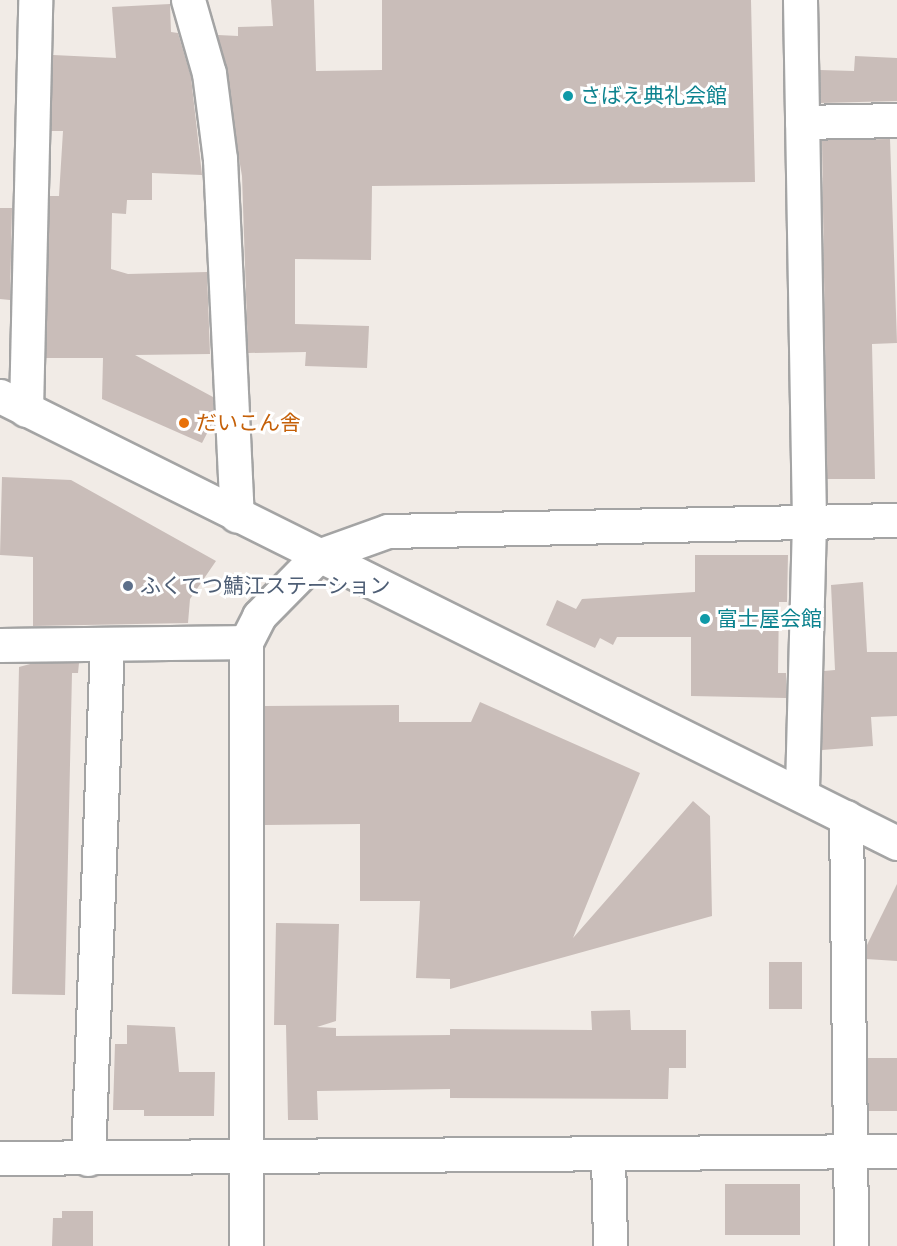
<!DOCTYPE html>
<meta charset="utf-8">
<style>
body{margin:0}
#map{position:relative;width:897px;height:1246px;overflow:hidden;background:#f1ebe6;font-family:"Source Sans 3","Noto Sans JP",sans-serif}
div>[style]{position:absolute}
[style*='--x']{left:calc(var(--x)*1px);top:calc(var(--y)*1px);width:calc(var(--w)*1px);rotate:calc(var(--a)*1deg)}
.building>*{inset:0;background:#c9bdb9}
.roads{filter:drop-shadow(2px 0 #a4a4a4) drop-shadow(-2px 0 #a4a4a4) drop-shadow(0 2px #a4a4a4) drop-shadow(0 -2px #a4a4a4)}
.minor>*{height:33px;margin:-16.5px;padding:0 16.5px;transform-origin:16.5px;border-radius:16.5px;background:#fff}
.dots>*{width:16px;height:16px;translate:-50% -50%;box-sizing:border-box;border:3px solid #fff;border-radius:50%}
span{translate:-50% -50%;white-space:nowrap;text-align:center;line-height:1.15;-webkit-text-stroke:6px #fff;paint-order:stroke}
.culture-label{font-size:21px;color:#0d838f}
.left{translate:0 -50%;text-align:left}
.food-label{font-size:21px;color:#c56008}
.service-label{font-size:21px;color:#4e5e75}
</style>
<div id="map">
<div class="building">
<div style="clip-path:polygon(271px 0,314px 0,316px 71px,382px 70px,382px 0,751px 0,755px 182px,372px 186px,371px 260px,295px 259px,295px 324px,369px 326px,367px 368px,305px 366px,306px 352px,248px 353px,242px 176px,218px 35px,238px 36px,238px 27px,273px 26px)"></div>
<div style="clip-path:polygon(170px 4px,171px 32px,178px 33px,191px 77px,202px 175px,152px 173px,152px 200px,127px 200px,126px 214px,112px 213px,111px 269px,128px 274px,207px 272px,210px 354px,135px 355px,213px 397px,214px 420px,202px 443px,102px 399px,103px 358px,46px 358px,49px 196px,59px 196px,63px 131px,51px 131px,53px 55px,116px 58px,112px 7px)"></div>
<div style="clip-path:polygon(855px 56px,897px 58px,897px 101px,821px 103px,820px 70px,854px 71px)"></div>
<div style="clip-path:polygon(890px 139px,897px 343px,872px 344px,875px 479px,827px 479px,822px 140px)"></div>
<div style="clip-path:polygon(0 208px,12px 208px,10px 300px,0 299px)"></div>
<div style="clip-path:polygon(2px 477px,71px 480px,216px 561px,190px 599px,188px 623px,33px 626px,33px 557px,0 555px)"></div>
<div style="clip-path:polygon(695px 555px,788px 555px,787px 602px,779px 602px,778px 673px,786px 673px,786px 698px,691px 696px,691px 637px,617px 637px,613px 645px,600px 638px,595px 648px,546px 625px,557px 600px,576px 609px,582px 599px,695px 592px)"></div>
<div style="clip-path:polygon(863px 582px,867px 652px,897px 652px,897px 716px,871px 717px,873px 746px,822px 750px,824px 671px,835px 670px,831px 585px)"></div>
<div style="clip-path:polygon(34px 663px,79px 663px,78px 673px,72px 673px,65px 995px,12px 994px,19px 667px)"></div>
<div style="clip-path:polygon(480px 702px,640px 773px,573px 938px,693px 801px,710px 816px,712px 916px,450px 989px,450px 979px,416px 978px,420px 901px,360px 901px,360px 824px,265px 825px,265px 706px,399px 705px,399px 722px,471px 722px)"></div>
<div style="clip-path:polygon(897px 884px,897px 961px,866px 959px,866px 947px)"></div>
<div style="clip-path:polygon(276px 923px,339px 924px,336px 1021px,317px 1027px,336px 1028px,336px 1036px,450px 1035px,450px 1029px,592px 1030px,591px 1011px,630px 1010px,631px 1030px,686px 1030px,686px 1068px,669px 1068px,668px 1099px,450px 1098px,450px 1089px,317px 1091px,318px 1120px,288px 1120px,286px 1025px,274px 1025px)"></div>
<div style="clip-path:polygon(769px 962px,802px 962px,802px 1009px,769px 1009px)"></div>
<div style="clip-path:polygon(127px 1025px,175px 1027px,179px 1072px,215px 1072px,214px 1116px,144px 1116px,144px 1110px,113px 1110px,115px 1044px,127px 1044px)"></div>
<div style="clip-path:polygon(868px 1058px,897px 1058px,897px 1111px,868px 1111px)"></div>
<div style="clip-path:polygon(725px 1184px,800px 1184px,800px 1235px,725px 1235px)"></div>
<div style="clip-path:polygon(62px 1211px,93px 1211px,93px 1246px,52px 1246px,53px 1218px,62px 1218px)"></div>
</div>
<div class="roads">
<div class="minor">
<div style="--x:188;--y:0;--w:76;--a:74"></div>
<div style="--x:209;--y:73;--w:87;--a:82.7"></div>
<div style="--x:220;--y:159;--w:357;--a:87.3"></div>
<div style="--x:800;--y:0;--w:522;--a:89.01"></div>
<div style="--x:809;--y:522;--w:273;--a:91.5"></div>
<div style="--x:802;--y:122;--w:95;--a:-1.2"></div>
<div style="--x:0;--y:396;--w:1002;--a:26.49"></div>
<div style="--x:26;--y:410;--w:410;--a:-88.7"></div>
<div style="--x:0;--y:645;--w:246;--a:-0.7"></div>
<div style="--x:846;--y:817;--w:429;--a:89.3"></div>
<div style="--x:608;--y:1155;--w:91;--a:88.7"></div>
<div style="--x:0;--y:1158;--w:897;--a:-0.45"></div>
<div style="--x:88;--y:1159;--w:515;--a:-87.89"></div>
<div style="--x:246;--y:1246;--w:604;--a:-90"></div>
<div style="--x:246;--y:642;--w:29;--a:-63"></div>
<div style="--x:259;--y:616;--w:84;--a:-45.5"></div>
<div style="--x:318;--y:556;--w:74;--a:-19.7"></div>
<div style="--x:388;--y:531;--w:509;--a:-1.24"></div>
</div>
</div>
<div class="dots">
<div style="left:568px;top:96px;background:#0f9aa8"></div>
<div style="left:184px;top:423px;background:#e8710a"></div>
<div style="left:128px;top:586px;background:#5c6f8a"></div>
<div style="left:705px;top:619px;background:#0f9aa8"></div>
</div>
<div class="culture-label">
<span class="left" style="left:580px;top:96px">さばえ典礼会館</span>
<span class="left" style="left:717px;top:619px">富士屋会館</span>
</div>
<div class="food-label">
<span class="left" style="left:196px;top:423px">だいこん舎</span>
</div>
<div class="service-label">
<span class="left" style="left:140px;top:586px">ふくてつ鯖江ステーション</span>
</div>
</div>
